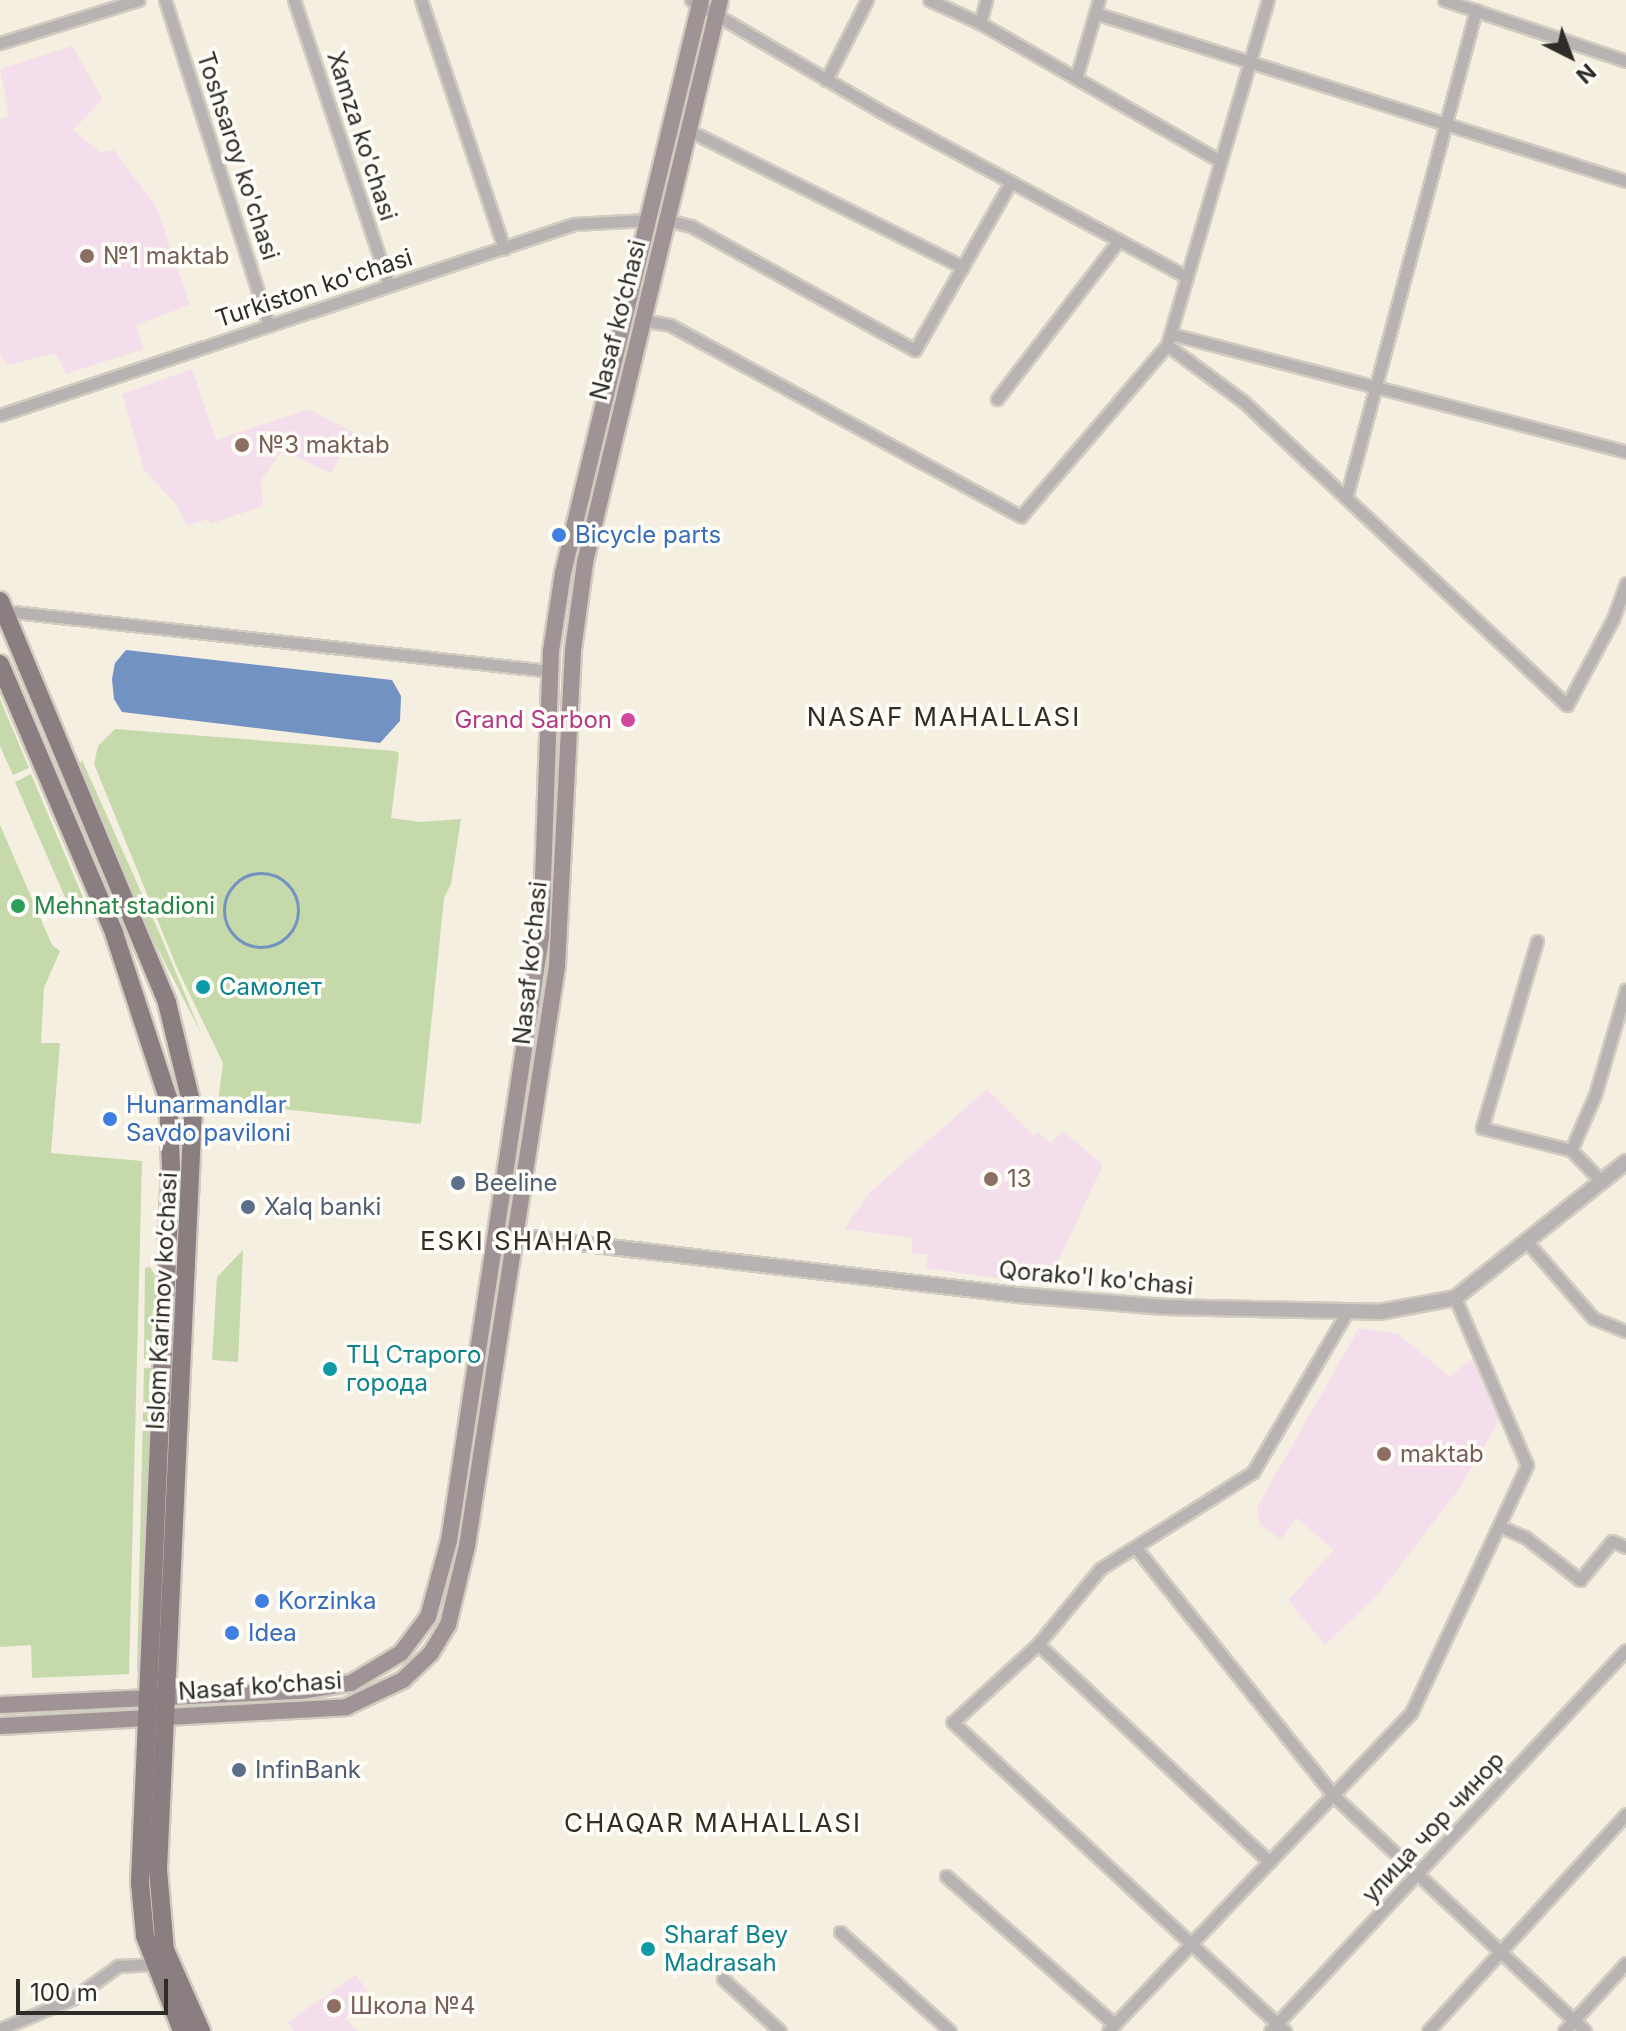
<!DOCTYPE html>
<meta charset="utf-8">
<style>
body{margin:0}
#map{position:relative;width:1626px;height:2031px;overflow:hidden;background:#f5efe1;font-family:Inter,sans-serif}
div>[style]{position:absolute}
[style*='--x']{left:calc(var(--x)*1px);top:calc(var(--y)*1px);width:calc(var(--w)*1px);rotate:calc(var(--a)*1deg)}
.education>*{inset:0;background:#f4deec}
.green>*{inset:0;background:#c6d9ab}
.water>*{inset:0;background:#7293c2}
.stream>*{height:3px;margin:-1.5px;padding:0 1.5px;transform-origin:1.5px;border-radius:1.5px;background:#7293c2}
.stream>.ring{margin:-1.5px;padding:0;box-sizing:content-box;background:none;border:3px solid #7293c2;border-radius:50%}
.roads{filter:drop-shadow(2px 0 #d1ccc0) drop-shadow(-2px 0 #d1ccc0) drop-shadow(0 2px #d1ccc0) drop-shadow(0 -2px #d1ccc0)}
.minor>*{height:11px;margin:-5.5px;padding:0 5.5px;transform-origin:5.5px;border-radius:5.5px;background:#b9b2b3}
.tertiary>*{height:14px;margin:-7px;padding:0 7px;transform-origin:7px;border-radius:7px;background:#b9b2b3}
.secondary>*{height:16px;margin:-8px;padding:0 8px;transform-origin:8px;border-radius:8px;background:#9f9395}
.primary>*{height:18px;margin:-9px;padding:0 9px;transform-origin:9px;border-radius:9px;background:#8b7e80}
.dots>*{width:22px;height:22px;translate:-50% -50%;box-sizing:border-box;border:4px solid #fffdf7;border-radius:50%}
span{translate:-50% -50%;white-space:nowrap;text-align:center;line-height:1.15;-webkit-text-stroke:7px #fffdf7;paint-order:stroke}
.street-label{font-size:24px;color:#2e2c27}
.education-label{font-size:24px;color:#785e54}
.left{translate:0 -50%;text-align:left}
.shop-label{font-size:24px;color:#366cbe}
.hotel-label{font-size:24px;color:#b23c85}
.right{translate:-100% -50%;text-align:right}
.leisure-label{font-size:24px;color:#27864d}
.culture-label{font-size:24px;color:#0d838f}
.service-label{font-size:24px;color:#4e5e75}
.neighbourhood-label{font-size:26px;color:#322e23;letter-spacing:2px}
.north{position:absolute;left:1530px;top:16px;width:80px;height:80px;-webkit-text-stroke:6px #fffdf7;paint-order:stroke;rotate:138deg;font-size:22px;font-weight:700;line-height:32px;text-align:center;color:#2e2c27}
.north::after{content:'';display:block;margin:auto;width:28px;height:36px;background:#2e2c27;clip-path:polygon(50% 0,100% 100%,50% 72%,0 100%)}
.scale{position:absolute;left:16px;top:1979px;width:152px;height:36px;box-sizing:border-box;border:4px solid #2e2c27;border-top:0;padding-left:10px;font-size:24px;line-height:28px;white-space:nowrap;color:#2e2c27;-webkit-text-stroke:6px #fffdf7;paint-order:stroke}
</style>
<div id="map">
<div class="education">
<div style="clip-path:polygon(72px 46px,103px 99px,73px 130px,100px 152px,114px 150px,157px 208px,190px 305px,136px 325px,144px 349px,66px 374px,55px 353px,7px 365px,0 355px,0 119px,9px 116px,0 69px)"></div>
<div style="clip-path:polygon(192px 369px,216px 440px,309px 409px,354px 433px,331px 473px,282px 450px,261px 480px,263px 506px,210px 524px,208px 519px,187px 526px,176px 504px,144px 470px,122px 394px)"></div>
<div style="clip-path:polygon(987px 1089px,1034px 1136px,1037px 1132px,1051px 1143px,1063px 1131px,1103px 1165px,1047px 1285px,925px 1268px,928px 1255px,912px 1253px,912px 1238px,844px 1229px,869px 1193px)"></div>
<div style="clip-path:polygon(1359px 1328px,1398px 1334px,1450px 1377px,1474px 1357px,1501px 1418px,1459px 1489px,1380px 1592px,1325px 1645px,1288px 1600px,1334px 1550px,1297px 1518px,1281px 1539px,1260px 1525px,1257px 1507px)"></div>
<div style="clip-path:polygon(356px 1975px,370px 1995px,345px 2018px,358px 2031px,293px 2031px,288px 2022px)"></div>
</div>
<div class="green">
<div style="clip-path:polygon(0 699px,29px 768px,13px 775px,0 746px)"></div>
<div style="clip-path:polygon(115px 729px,395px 751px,399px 753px,391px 818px,421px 822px,461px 819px,451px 884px,444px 898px,421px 1124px,218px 1102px,223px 1063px,178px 970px,94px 764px,98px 746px)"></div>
<div style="clip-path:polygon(82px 760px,162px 939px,201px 1033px,139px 912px,77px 769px)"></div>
<div style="clip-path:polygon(31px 774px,85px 902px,70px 909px,15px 782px)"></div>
<div style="clip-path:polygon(0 825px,52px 945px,60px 951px,44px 988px,41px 1043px,60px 1043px,51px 1153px,142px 1161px,129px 1674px,32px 1678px,31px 1645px,0 1647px)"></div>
<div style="clip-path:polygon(243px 1250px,238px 1362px,212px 1360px,217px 1277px)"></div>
<div style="clip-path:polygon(150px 1267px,158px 1280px,155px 1359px,144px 1359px,145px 1268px)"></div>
<div style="clip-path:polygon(144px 1368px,154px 1368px,140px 1672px,137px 1671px)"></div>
</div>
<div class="water">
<div style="clip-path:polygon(126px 650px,392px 680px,401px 696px,400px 721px,380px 743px,122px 712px,114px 699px,112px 679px,115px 663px)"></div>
</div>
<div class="stream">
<div class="ring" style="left:224px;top:873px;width:71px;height:71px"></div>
</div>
<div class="roads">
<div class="minor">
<div style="--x:165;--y:0;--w:342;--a:72.3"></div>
<div style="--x:294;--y:0;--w:301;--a:71.6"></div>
<div style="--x:421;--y:0;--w:262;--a:71.5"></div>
<div style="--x:691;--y:0;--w:219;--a:30.4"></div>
<div style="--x:880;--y:111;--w:347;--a:28.4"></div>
<div style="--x:929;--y:0;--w:56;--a:24.3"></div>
<div style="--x:980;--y:23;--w:277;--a:29.9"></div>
<div style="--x:1444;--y:0;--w:192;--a:18.5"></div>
<div style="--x:1095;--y:13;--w:557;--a:17.56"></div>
<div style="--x:980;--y:23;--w:24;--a:-75"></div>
<div style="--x:0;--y:43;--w:145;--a:-17.3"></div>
<div style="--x:1076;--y:78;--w:81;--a:-73.6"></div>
<div style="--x:826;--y:80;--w:90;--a:-62.9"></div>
<div style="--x:688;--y:130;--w:307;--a:26.5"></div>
<div style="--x:667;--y:220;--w:25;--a:14"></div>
<div style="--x:691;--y:226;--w:256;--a:29"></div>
<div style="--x:915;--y:350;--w:193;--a:-60.3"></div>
<div style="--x:642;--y:320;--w:28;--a:10"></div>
<div style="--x:670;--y:325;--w:400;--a:28.6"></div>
<div style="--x:1021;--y:516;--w:225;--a:-49.5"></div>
<div style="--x:1167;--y:345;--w:359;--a:-73.7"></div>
<div style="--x:1171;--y:334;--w:470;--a:14.5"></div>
<div style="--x:1167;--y:345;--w:96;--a:36.5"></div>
<div style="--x:1244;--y:402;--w:443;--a:43.2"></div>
<div style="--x:1567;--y:705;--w:98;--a:-61.9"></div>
<div style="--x:1613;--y:619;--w:38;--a:-70"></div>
<div style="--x:997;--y:399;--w:200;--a:-52.5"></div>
<div style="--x:0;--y:415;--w:605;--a:-18.4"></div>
<div style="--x:574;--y:224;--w:72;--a:-3.2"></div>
<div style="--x:1346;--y:498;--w:505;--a:-75.08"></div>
<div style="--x:4;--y:611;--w:549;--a:6.27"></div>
<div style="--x:1537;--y:941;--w:195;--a:106.4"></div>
<div style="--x:1482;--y:1128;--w:92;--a:13.9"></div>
<div style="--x:1602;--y:1182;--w:45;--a:-134.1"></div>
<div style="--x:1571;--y:1150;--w:60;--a:-66.4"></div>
<div style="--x:1595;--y:1095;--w:110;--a:-73.7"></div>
<div style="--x:1527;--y:1242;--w:101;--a:49"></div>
<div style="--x:1593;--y:1318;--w:35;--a:22"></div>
<div style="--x:1499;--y:1526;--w:28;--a:23"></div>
<div style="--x:1525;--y:1537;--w:70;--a:38"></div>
<div style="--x:1580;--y:1580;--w:50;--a:-50.6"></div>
<div style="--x:1612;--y:1541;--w:15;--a:23"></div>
<div style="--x:1136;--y:1548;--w:317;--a:51.4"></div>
<div style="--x:1334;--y:1796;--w:344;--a:43.1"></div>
<div style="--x:1038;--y:1644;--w:318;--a:43.3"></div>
<div style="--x:946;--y:1876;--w:224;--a:41.4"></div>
<div style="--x:840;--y:1932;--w:148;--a:42"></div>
<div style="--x:723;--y:1979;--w:77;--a:42.4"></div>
<div style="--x:0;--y:2029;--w:78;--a:-22.6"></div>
<div style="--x:72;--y:1999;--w:57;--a:-35.7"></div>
<div style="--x:118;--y:1966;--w:35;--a:-3"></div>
<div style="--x:1108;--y:2031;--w:439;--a:-46.4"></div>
<div style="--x:1411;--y:1713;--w:274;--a:-64.9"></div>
<div style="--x:1527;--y:1465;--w:182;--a:-113.3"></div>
<div style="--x:1270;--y:2031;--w:521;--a:-46.94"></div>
<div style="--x:1285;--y:2031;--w:454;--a:-137.1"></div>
<div style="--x:953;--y:1722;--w:115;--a:-42.5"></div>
<div style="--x:1038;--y:1644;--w:97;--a:-50.4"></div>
<div style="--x:1100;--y:1569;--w:181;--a:-32.4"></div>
<div style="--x:1253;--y:1472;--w:182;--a:-59.6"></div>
<div style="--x:1428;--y:2031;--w:294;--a:-47.6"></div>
<div style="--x:1564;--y:2031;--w:92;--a:-47.6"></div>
</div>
<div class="tertiary">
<div style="--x:517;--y:1236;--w:504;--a:6.72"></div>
<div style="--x:1018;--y:1295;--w:147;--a:4.7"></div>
<div style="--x:1165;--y:1307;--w:214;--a:1.3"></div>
<div style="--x:1379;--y:1312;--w:77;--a:-10.4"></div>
<div style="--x:1455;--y:1298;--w:218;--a:-38.5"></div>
</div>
<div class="secondary">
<div style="--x:0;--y:1705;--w:300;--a:-2.7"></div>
<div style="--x:300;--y:1691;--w:52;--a:-8.9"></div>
<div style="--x:351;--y:1683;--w:58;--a:-31"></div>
<div style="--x:401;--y:1653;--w:45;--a:-53.1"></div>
<div style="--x:428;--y:1617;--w:79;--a:-74.6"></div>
<div style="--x:449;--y:1541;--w:611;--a:-81.34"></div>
<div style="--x:541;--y:937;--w:286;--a:-88"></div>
<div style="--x:551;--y:651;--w:79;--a:-81.3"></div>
<div style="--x:563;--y:573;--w:589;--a:-76.46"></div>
<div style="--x:0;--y:1726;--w:347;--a:-3.1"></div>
<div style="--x:346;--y:1707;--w:63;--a:-25.3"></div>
<div style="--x:403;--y:1680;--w:39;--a:-44"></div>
<div style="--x:431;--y:1653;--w:33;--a:-59"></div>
<div style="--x:448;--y:1625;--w:81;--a:-76.5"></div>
<div style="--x:467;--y:1546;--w:587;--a:-81.18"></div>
<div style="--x:557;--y:966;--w:316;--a:-87.1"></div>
<div style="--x:573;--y:650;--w:89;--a:-82.2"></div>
<div style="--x:585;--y:562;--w:578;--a:-76.49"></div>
</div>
<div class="primary">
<div style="--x:0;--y:601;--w:435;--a:67.4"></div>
<div style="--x:167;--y:1003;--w:110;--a:76.3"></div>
<div style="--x:193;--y:1110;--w:761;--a:92.64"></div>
<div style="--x:158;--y:1870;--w:80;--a:85"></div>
<div style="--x:165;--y:1950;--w:89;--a:66"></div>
<div style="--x:0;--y:664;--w:292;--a:67"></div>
<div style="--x:114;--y:933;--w:174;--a:71.9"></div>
<div style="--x:168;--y:1098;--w:68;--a:87.5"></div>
<div style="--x:171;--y:1166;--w:718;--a:92.48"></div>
<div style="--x:140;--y:1883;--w:53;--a:84.6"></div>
<div style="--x:145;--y:1936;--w:102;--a:68.7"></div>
</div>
</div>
<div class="dots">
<div style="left:87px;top:256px;background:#8d6e63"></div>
<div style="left:242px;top:445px;background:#8d6e63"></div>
<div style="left:559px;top:535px;background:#3f7fe0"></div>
<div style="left:628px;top:720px;background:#d1479c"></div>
<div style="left:18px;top:906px;background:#2e9e5b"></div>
<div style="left:203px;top:987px;background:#0f9aa8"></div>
<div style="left:110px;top:1119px;background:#3f7fe0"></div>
<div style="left:991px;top:1179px;background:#8d6e63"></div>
<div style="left:458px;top:1183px;background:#5c6f8a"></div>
<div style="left:248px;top:1207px;background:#5c6f8a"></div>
<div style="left:330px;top:1369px;background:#0f9aa8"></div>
<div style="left:1384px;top:1454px;background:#8d6e63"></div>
<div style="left:262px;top:1601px;background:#3f7fe0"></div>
<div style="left:232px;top:1633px;background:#3f7fe0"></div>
<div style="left:239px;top:1770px;background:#5c6f8a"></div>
<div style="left:648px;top:1949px;background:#0f9aa8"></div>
<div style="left:334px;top:2006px;background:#8d6e63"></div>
</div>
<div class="street-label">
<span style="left:362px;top:136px;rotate:72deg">Xamza ko'chasi</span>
<span style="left:238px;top:156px;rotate:72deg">Toshsaroy ko'chasi</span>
<span style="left:314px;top:288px;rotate:-18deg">Turkiston ko'chasi</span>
<span style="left:618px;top:320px;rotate:-76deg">Nasaf ko‘chasi</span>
<span style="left:530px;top:963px;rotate:-84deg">Nasaf ko‘chasi</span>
<span style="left:1096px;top:1278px;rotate:5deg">Qorako'l ko'chasi</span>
<span style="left:162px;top:1301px;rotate:-87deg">Islom Karimov ko‘chasi</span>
<span style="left:260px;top:1686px;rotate:-4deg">Nasaf ko‘chasi</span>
<span style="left:1433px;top:1827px;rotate:-47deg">улица чор чинор</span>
</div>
<div class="education-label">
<span class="left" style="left:103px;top:256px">№1 maktab</span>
<span class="left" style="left:258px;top:445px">№3 maktab</span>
<span class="left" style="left:1007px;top:1179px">13</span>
<span class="left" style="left:1400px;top:1454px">maktab</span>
<span class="left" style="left:350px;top:2006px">Школа №4</span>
</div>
<div class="shop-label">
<span class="left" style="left:575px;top:535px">Bicycle parts</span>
<span class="left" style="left:126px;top:1119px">Hunarmandlar<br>Savdo paviloni</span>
<span class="left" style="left:278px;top:1601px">Korzinka</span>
<span class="left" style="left:248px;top:1633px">Idea</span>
</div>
<div class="hotel-label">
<span class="right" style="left:612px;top:720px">Grand Sarbon</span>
</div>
<div class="leisure-label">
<span class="left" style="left:34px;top:906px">Mehnat stadioni</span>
</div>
<div class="culture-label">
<span class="left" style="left:219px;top:987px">Самолет</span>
<span class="left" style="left:346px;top:1369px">ТЦ Старого<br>города</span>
<span class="left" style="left:664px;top:1949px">Sharaf Bey<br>Madrasah</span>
</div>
<div class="service-label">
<span class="left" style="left:474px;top:1183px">Beeline</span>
<span class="left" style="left:264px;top:1207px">Xalq banki</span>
<span class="left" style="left:255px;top:1770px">InfinBank</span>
</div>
<div class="neighbourhood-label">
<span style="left:944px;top:717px">NASAF MAHALLASI</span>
<span style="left:517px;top:1241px">ESKI SHAHAR</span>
<span style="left:713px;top:1823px">CHAQAR MAHALLASI</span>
</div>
<div class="north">N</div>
<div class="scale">100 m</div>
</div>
